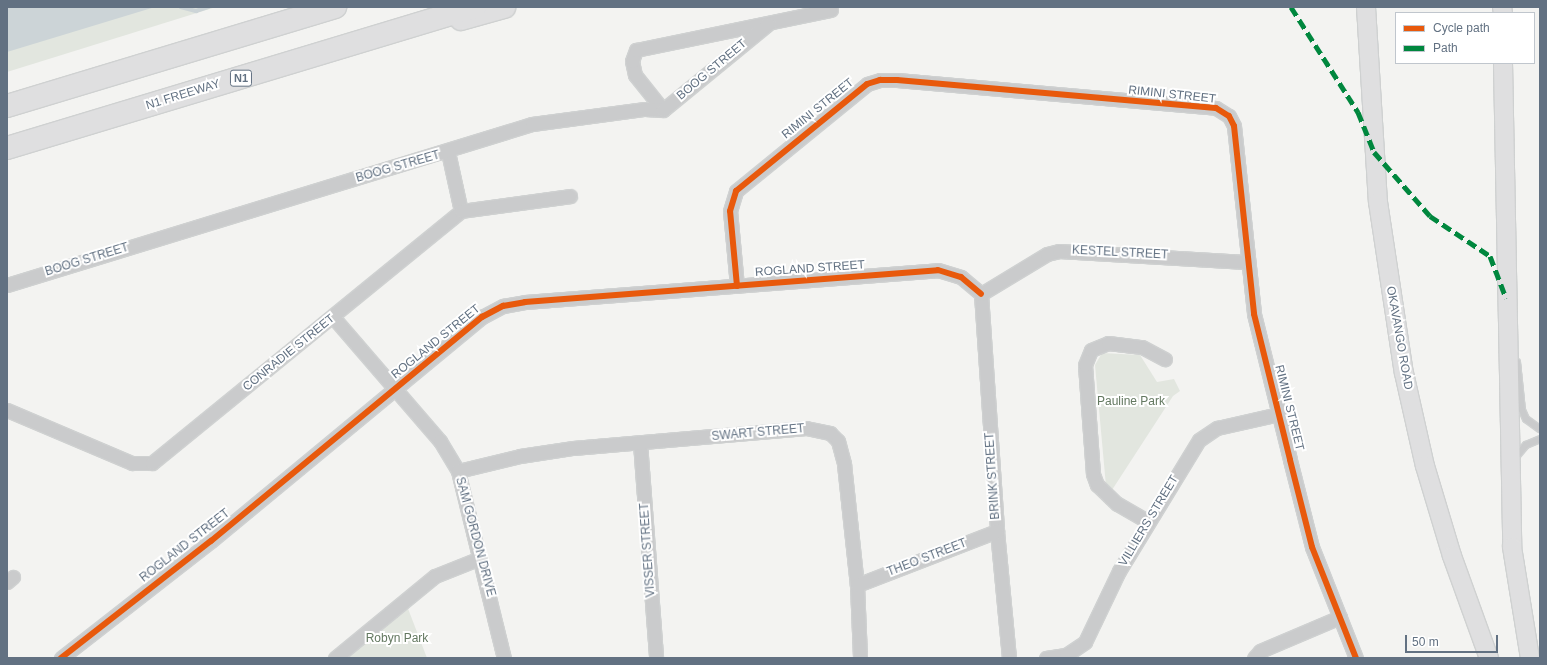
<!DOCTYPE html>
<style>
body{margin:0}
#map{position:relative;width:1547px;height:665px;overflow:hidden;background:#f3f3f1;font-family:Arial,sans-serif}
div>[style]{position:absolute}
[style*='--x']{left:calc(var(--x)*1px);top:calc(var(--y)*1px);width:calc(var(--w)*1px);rotate:calc(var(--a)*1deg)}
.green>*{inset:0;background:#e2e6df}
.water>*{inset:0;background:#ccd4d7}
.stream>*{height:3.5px;margin:-1.75px;padding:0 1.75px;transform-origin:1.75px;border-radius:1.75px;background:#ccd4d7}
.roads{filter:drop-shadow(1px 0 #cfd1d1) drop-shadow(-1px 0 #cfd1d1) drop-shadow(0 1px #cfd1d1) drop-shadow(0 -1px #cfd1d1)}
.service>*{height:6px;margin:-3px;padding:0 3px;transform-origin:3px;border-radius:3px;background:#cacbcc}
.minor>*{height:13px;margin:-6.5px;padding:0 6.5px;transform-origin:6.5px;border-radius:6.5px;background:#cacbcc}
.secondary>*{height:18px;margin:-9px;padding:0 9px;transform-origin:9px;border-radius:9px;background:#dfdfe0}
.motorway>*{height:22px;margin:-11px;padding:0 11px;transform-origin:11px;border-radius:11px;background:#dfdfe0}
.quiet>*{height:5px;margin-top:-2.5px;transform-origin:0;background:repeating-linear-gradient(90deg,#00873e 0 10px,transparent 0 15px)}
.cycleway>*{height:6px;margin:-3px;padding:0 3px;transform-origin:3px;border-radius:3px;background:#e8590c}
span{translate:-50% -50%;white-space:nowrap;text-align:center;line-height:1.15;-webkit-text-stroke:4px #fff;paint-order:stroke}
.shield-label span{padding:1px 3px;background:#fff;border:1px solid;border-radius:3px;-webkit-text-stroke-width:0}
.shield-label{font-size:11px;color:#627182;font-weight:700}
.street-label{font-size:12px;color:#627182}
.park-label{font-size:12px;color:#647961}
.frame{position:absolute;inset:0;border:8px solid #627182;pointer-events:none}
.legend{position:absolute;left:1395px;top:12px;width:140px;height:52px;box-sizing:border-box;background:#fff;border:1px solid #c0c6cd;margin:0;padding:5px 7px;list-style:none;font-size:12px;color:#627182}
.legend li{display:flex;align-items:center;gap:8px;height:20px}
.legend b{width:20px;border:1px solid #c0c6cd}
.scale{position:absolute;left:1405px;top:635px;width:93px;height:18px;box-sizing:border-box;border:2px solid #627182;border-top:0;padding-left:5px;font-size:12px;line-height:14px;white-space:nowrap;color:#627182;-webkit-text-stroke:3px #fff;paint-order:stroke}
</style>
<div id="map">
<div class="green">
<div style="clip-path:polygon(7px 7px,216px 7px,7px 72px)"></div>
<div style="clip-path:polygon(1102px 353px,1140px 355px,1157px 382px,1174px 379px,1180px 391px,1173px 396px,1112px 490px,1106px 486px,1095px 365px)"></div>
<div style="clip-path:polygon(407px 606px,427px 658px,344px 658px)"></div>
</div>
<div class="water">
<div style="clip-path:polygon(7px 7px,155px 7px,7px 52px)"></div>
</div>
<div class="stream">
<div style="--x:181;--y:7;--w:16;--a:15"></div>
<div style="--x:196;--y:11;--w:13;--a:-18"></div>
</div>
<div class="roads">
<div class="service">
<div style="--x:1517;--y:362;--w:48;--a:84.1"></div>
<div style="--x:1522;--y:410;--w:10;--a:66"></div>
<div style="--x:1526;--y:419;--w:17;--a:36"></div>
<div style="--x:1515;--y:458;--w:17;--a:-50"></div>
<div style="--x:1526;--y:445;--w:15;--a:-23"></div>
</div>
<div class="minor">
<div style="--x:663;--y:110;--w:45;--a:-128.7"></div>
<div style="--x:635;--y:75;--w:14;--a:-102"></div>
<div style="--x:632;--y:61;--w:12;--a:-70"></div>
<div style="--x:636;--y:50;--w:199;--a:-11.6"></div>
<div style="--x:448;--y:152;--w:60;--a:77.6"></div>
<div style="--x:7;--y:285;--w:549;--a:-17.05"></div>
<div style="--x:532;--y:124;--w:114;--a:-7.6"></div>
<div style="--x:645;--y:109;--w:18;--a:3"></div>
<div style="--x:663;--y:110;--w:136;--a:-39.3"></div>
<div style="--x:737;--y:286;--w:75;--a:-95.3"></div>
<div style="--x:730;--y:211;--w:21;--a:-73"></div>
<div style="--x:736;--y:191;--w:169;--a:-39.2"></div>
<div style="--x:867;--y:84;--w:14;--a:-17"></div>
<div style="--x:880;--y:80;--w:17;--a:0"></div>
<div style="--x:897;--y:80;--w:320;--a:5"></div>
<div style="--x:1216;--y:108;--w:15;--a:32"></div>
<div style="--x:1229;--y:116;--w:11;--a:63"></div>
<div style="--x:1234;--y:126;--w:189;--a:83.9"></div>
<div style="--x:1254;--y:314;--w:150;--a:76.1"></div>
<div style="--x:1290;--y:460;--w:90;--a:75.8"></div>
<div style="--x:1312;--y:547;--w:119;--a:68.4"></div>
<div style="--x:981;--y:294;--w:238;--a:86.1"></div>
<div style="--x:997;--y:531;--w:128;--a:84.6"></div>
<div style="--x:981;--y:294;--w:77;--a:-31.2"></div>
<div style="--x:1047;--y:254;--w:12;--a:-14"></div>
<div style="--x:1059;--y:251;--w:187;--a:3.4"></div>
<div style="--x:333;--y:317;--w:164;--a:49.2"></div>
<div style="--x:440;--y:441;--w:35;--a:59"></div>
<div style="--x:458;--y:471;--w:193;--a:76.2"></div>
<div style="--x:7;--y:410;--w:136;--a:23"></div>
<div style="--x:132;--y:463;--w:20;--a:0"></div>
<div style="--x:152;--y:463;--w:399;--a:-39.2"></div>
<div style="--x:461;--y:211;--w:110;--a:-7.8"></div>
<div style="--x:640;--y:443;--w:216;--a:85.7"></div>
<div style="--x:458;--y:471;--w:64;--a:-13.6"></div>
<div style="--x:520;--y:456;--w:54;--a:-8.6"></div>
<div style="--x:573;--y:448;--w:234;--a:-4.9"></div>
<div style="--x:806;--y:428;--w:25;--a:12"></div>
<div style="--x:830;--y:433;--w:11;--a:45"></div>
<div style="--x:838;--y:441;--w:24;--a:75"></div>
<div style="--x:844;--y:464;--w:122;--a:83.9"></div>
<div style="--x:857;--y:585;--w:73;--a:87.6"></div>
<div style="--x:1147;--y:521;--w:34;--a:-150"></div>
<div style="--x:1117;--y:504;--w:28;--a:-136"></div>
<div style="--x:1097;--y:485;--w:12;--a:-110"></div>
<div style="--x:1093;--y:474;--w:109;--a:-94.2"></div>
<div style="--x:1085;--y:365;--w:16;--a:-68"></div>
<div style="--x:1091;--y:350;--w:18;--a:-22"></div>
<div style="--x:1108;--y:343;--w:34;--a:7"></div>
<div style="--x:1142;--y:347;--w:26;--a:28"></div>
<div style="--x:7;--y:582;--w:8;--a:-40"></div>
<div style="--x:857;--y:585;--w:150;--a:-21.1"></div>
<div style="--x:61;--y:658;--w:190;--a:-38"></div>
<div style="--x:211;--y:541;--w:352;--a:-39.6"></div>
<div style="--x:482;--y:317;--w:24;--a:-28"></div>
<div style="--x:503;--y:306;--w:22;--a:-10"></div>
<div style="--x:525;--y:302;--w:414;--a:-4.4"></div>
<div style="--x:938;--y:270;--w:24;--a:17"></div>
<div style="--x:961;--y:277;--w:26;--a:40"></div>
<div style="--x:335;--y:658;--w:129;--a:-39.4"></div>
<div style="--x:435;--y:576;--w:48;--a:-21.8"></div>
<div style="--x:1046;--y:658;--w:20;--a:-9"></div>
<div style="--x:1066;--y:655;--w:23;--a:-34"></div>
<div style="--x:1085;--y:642;--w:79;--a:-64.4"></div>
<div style="--x:1119;--y:571;--w:153;--a:-58.6"></div>
<div style="--x:1199;--y:440;--w:22;--a:-34"></div>
<div style="--x:1217;--y:428;--w:64;--a:-12.7"></div>
<div style="--x:1254;--y:658;--w:9;--a:-49"></div>
<div style="--x:1260;--y:651;--w:87;--a:-23"></div>
</div>
<div class="secondary">
<div style="--x:1366;--y:7;--w:195;--a:86.5"></div>
<div style="--x:1378;--y:202;--w:173;--a:81.4"></div>
<div style="--x:1404;--y:373;--w:95;--a:77.3"></div>
<div style="--x:1425;--y:466;--w:94;--a:73.3"></div>
<div style="--x:1452;--y:556;--w:109;--a:70.1"></div>
<div style="--x:1502;--y:7;--w:6;--a:81"></div>
<div style="--x:1503;--y:63;--w:484;--a:88.9"></div>
<div style="--x:1512;--y:547;--w:112;--a:80.8"></div>
</div>
<div class="motorway">
<div style="--x:461;--y:19;--w:45;--a:-15.6"></div>
<div style="--x:7;--y:106;--w:343;--a:-16.8"></div>
<div style="--x:7;--y:148;--w:489;--a:-16.8"></div>
</div>
</div>
<div class="quiet">
<div style="--x:1291;--y:7;--w:125;--a:57.5"></div>
<div style="--x:1358;--y:112;--w:43;--a:68.2"></div>
<div style="--x:1374;--y:152;--w:85;--a:48.8"></div>
<div style="--x:1430;--y:216;--w:72;--a:33.7"></div>
<div style="--x:1490;--y:256;--w:45;--a:69.1"></div>
</div>
<div class="cycleway">
<div style="--x:737;--y:286;--w:75;--a:-95.3"></div>
<div style="--x:730;--y:211;--w:21;--a:-73"></div>
<div style="--x:736;--y:191;--w:169;--a:-39.2"></div>
<div style="--x:867;--y:84;--w:14;--a:-17"></div>
<div style="--x:880;--y:80;--w:17;--a:0"></div>
<div style="--x:897;--y:80;--w:320;--a:5"></div>
<div style="--x:1216;--y:108;--w:15;--a:32"></div>
<div style="--x:1229;--y:116;--w:11;--a:63"></div>
<div style="--x:1234;--y:126;--w:189;--a:83.9"></div>
<div style="--x:1254;--y:314;--w:150;--a:76.1"></div>
<div style="--x:1290;--y:460;--w:90;--a:75.8"></div>
<div style="--x:1312;--y:547;--w:119;--a:68.4"></div>
<div style="--x:61;--y:658;--w:190;--a:-38"></div>
<div style="--x:211;--y:541;--w:352;--a:-39.6"></div>
<div style="--x:482;--y:317;--w:24;--a:-28"></div>
<div style="--x:503;--y:306;--w:22;--a:-10"></div>
<div style="--x:525;--y:302;--w:414;--a:-4.4"></div>
<div style="--x:938;--y:270;--w:24;--a:17"></div>
<div style="--x:961;--y:277;--w:26;--a:40"></div>
</div>
<div class="shield-label">
<span style="left:241px;top:78px">N1</span>
</div>
<div class="street-label">
<span style="left:712px;top:70px;rotate:-40deg">BOOG STREET</span>
<span style="left:183px;top:95px;rotate:-17deg">N1 FREEWAY</span>
<span style="left:1172px;top:95px;rotate:6deg">RIMINI STREET</span>
<span style="left:818px;top:109px;rotate:-39deg">RIMINI STREET</span>
<span style="left:398px;top:167px;rotate:-16deg">BOOG STREET</span>
<span style="left:1120px;top:253px;rotate:3deg">KESTEL STREET</span>
<span style="left:87px;top:260px;rotate:-17deg">BOOG STREET</span>
<span style="left:810px;top:269px;rotate:-4deg">ROGLAND STREET</span>
<span style="left:1399px;top:338px;rotate:80deg">OKAVANGO ROAD</span>
<span style="left:436px;top:342px;rotate:-39deg">ROGLAND STREET</span>
<span style="left:289px;top:353px;rotate:-39deg">CONRADIE STREET</span>
<span style="left:1289px;top:408px;rotate:76deg">RIMINI STREET</span>
<span style="left:758px;top:433px;rotate:-5deg">SWART STREET</span>
<span style="left:993px;top:476px;rotate:-94deg">BRINK STREET</span>
<span style="left:1149px;top:521px;rotate:-59deg">VILLIERS STREET</span>
<span style="left:475px;top:537px;rotate:75deg">SAM GORDON DRIVE</span>
<span style="left:185px;top:546px;rotate:-38deg">ROGLAND STREET</span>
<span style="left:648px;top:550px;rotate:-94deg">VISSER STREET</span>
<span style="left:927px;top:558px;rotate:-21deg">THEO STREET</span>
</div>
<div class="park-label">
<span style="left:1131px;top:402px">Pauline Park</span>
<span style="left:397px;top:639px">Robyn Park</span>
</div>
<div class="frame"></div>
<ul class="legend">
<li><b style="height:5px;background:#e8590c"></b>Cycle path</li>
<li><b style="height:5px;background:#00873e"></b>Path</li>
</ul>
<div class="scale">50 m</div>
</div>
